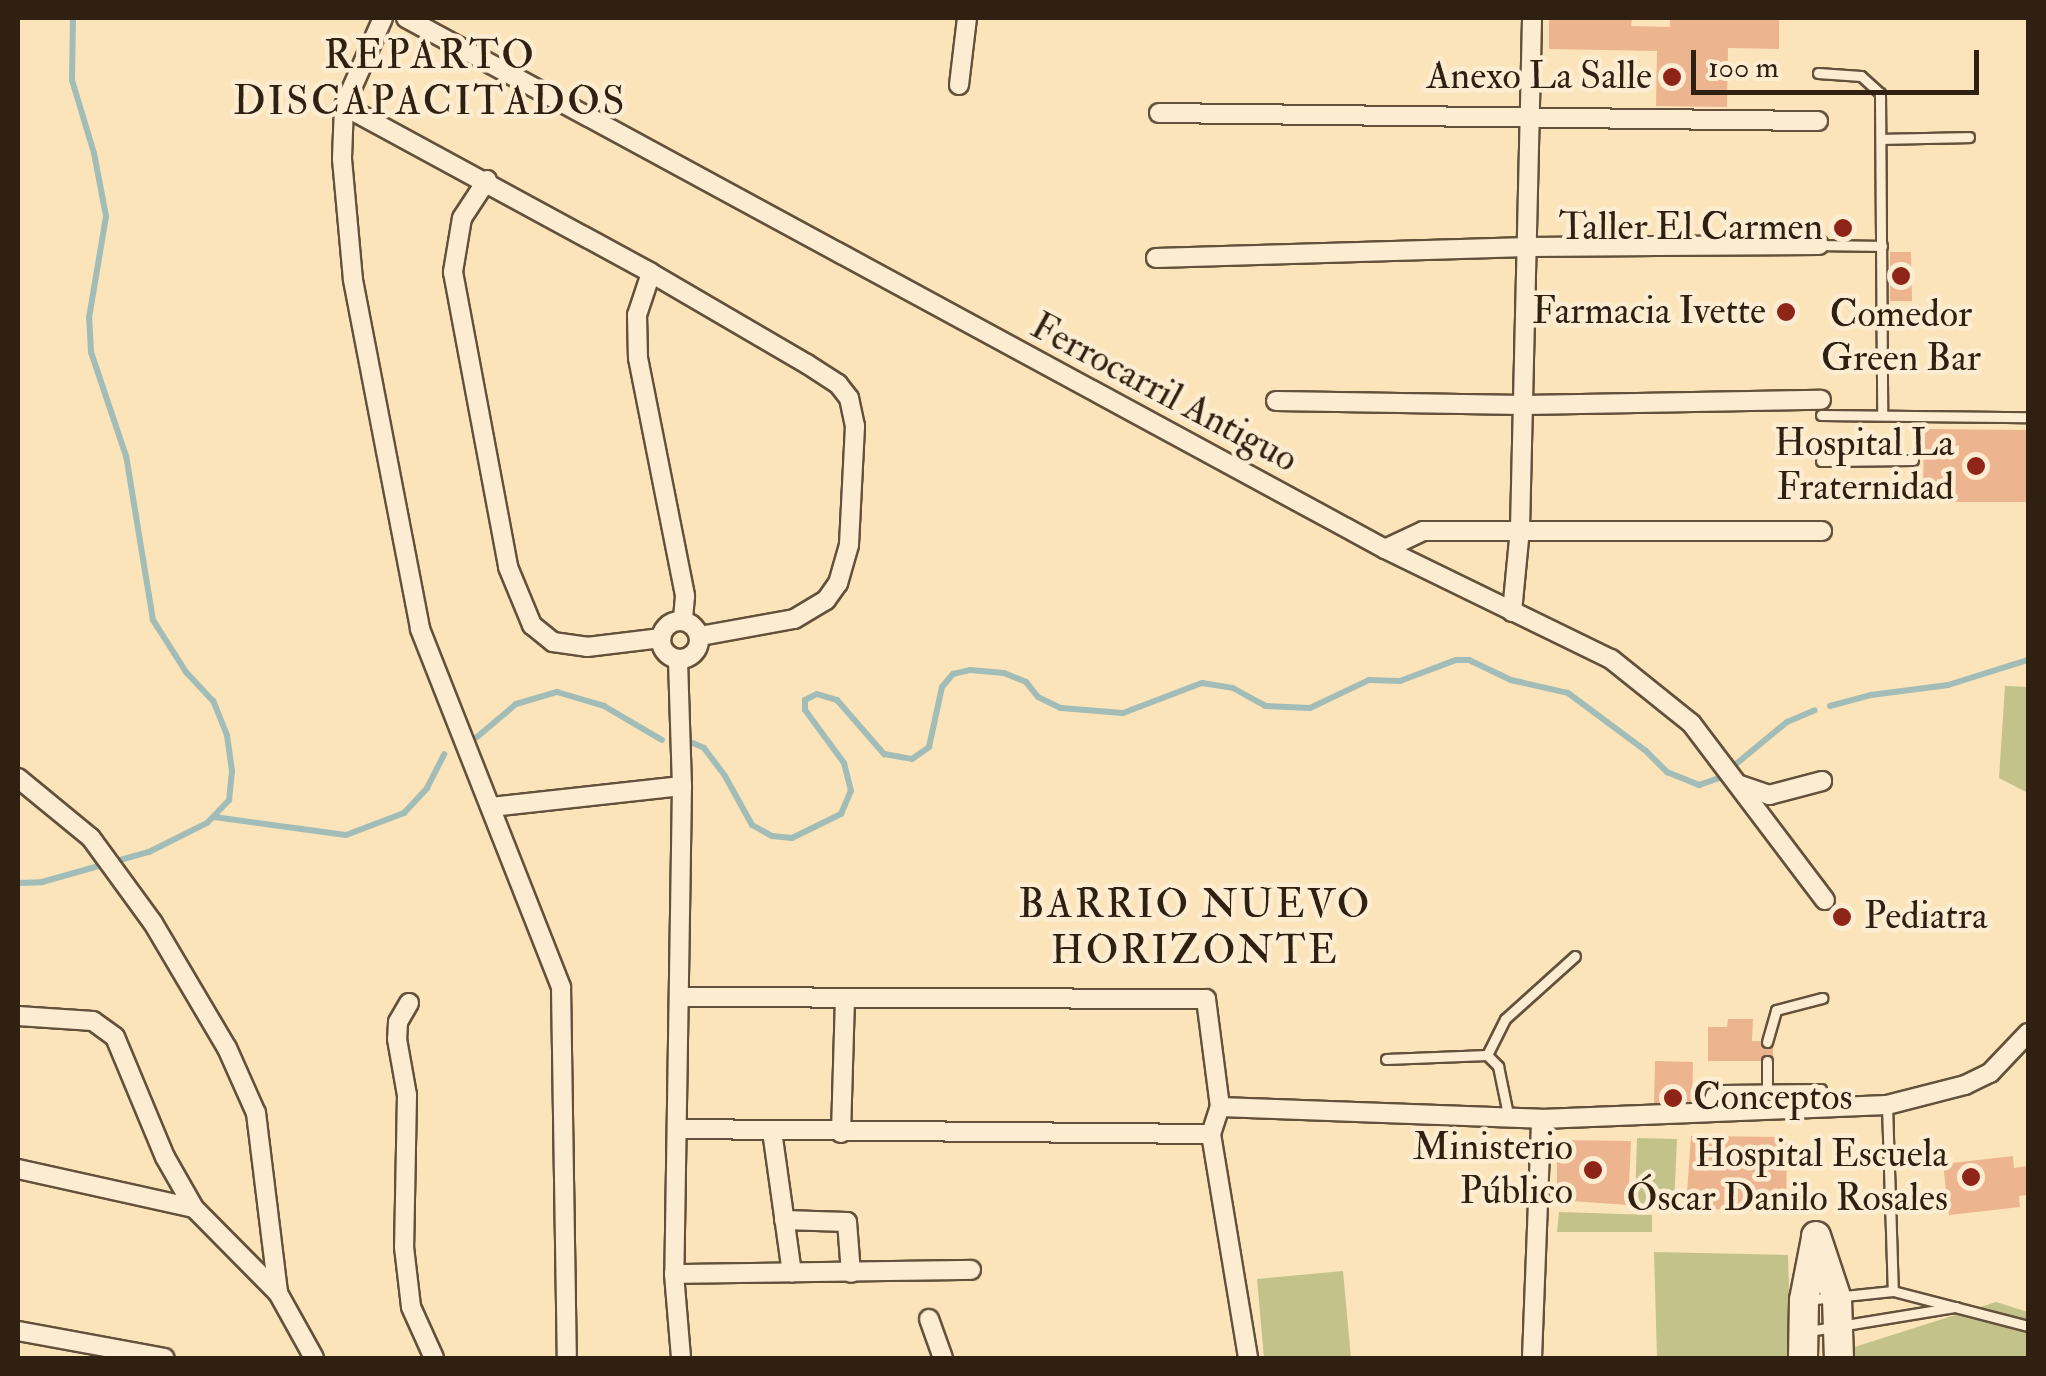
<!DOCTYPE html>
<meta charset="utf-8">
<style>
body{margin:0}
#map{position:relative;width:2046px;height:1376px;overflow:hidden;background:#fbe4b9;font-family:"IM FELL Double Pica",serif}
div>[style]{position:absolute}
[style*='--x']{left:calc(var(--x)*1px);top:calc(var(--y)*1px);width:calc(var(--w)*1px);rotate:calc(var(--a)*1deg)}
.green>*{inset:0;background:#c3c28b}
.stream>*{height:6px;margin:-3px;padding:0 3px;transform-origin:3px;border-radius:3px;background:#a2bcb8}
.building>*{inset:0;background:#edb490}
.roads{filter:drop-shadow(2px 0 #63513b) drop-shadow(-2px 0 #63513b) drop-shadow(0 2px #63513b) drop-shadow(0 -2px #63513b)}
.lane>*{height:9px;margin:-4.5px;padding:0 4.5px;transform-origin:4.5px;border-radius:4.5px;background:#fcedd2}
.street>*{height:18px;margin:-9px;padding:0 9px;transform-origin:9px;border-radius:9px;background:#fcedd2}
.street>.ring{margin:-9px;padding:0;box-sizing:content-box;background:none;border:18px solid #fcedd2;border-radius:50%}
.secondary>*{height:28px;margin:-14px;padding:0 14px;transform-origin:14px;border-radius:14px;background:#fcedd2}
.dots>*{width:28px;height:28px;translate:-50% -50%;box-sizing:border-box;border:5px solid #fcedd2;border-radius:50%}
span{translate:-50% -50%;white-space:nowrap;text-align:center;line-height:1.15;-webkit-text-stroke:9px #fcedd2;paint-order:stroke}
.poi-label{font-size:38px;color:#302011}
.right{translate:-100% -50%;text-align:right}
.left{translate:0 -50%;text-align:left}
.street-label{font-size:38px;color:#302011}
.neighbourhood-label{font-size:40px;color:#302011;letter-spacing:2.5px}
.frame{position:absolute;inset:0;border:20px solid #302011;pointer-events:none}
.scale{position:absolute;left:1691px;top:50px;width:288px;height:45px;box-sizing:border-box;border:5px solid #302011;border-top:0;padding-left:12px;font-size:30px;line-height:35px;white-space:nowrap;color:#302011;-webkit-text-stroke:8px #fcedd2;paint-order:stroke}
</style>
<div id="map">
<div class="green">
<div style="clip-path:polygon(2005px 686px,2028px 687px,2028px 793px,1999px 778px)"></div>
<div style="clip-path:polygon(1637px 1138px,1677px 1139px,1674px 1206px,1635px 1203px)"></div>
<div style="clip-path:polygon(1559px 1212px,1652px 1215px,1652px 1232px,1557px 1232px)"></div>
<div style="clip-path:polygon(1654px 1252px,1788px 1255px,1791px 1358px,1657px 1358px)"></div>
<div style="clip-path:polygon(1343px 1271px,1351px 1358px,1264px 1358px,1257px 1279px)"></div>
<div style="clip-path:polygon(1996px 1302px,2028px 1312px,2028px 1358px,1842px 1358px,1842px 1351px)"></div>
</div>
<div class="stream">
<div style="--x:1830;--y:706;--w:42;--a:-15"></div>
<div style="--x:1871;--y:695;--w:78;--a:-7.4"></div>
<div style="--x:1948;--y:685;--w:84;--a:-17.4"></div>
<div style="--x:477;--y:737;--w:51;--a:-40.2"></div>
<div style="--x:516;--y:704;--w:43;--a:-16.3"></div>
<div style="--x:557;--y:692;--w:49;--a:16.6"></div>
<div style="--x:604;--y:706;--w:67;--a:30.4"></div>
<div style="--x:693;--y:743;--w:12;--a:24"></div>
<div style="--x:704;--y:748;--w:35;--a:53"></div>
<div style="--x:725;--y:776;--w:56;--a:61.1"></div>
<div style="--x:752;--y:825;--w:23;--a:29"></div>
<div style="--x:772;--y:836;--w:20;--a:6"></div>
<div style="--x:792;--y:838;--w:55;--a:-26.1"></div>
<div style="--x:841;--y:814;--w:25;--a:-67"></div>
<div style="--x:851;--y:791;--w:29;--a:-104"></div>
<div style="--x:844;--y:763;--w:66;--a:-126.3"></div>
<div style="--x:805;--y:710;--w:10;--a:-90"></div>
<div style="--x:805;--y:700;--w:13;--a:-27"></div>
<div style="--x:817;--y:694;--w:21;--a:17"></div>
<div style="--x:837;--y:700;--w:72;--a:49"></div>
<div style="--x:884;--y:754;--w:28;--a:10"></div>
<div style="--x:912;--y:759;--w:21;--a:-35"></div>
<div style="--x:929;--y:747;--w:61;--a:-77.8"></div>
<div style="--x:942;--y:687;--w:17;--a:-50"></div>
<div style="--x:953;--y:674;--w:17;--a:-13"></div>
<div style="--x:970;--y:670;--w:34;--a:5"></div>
<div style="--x:1004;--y:673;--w:24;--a:22"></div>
<div style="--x:1026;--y:682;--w:19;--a:51"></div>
<div style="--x:1038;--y:697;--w:25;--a:26"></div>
<div style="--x:1061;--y:708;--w:62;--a:4.6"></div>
<div style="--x:1123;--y:713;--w:85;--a:-20.8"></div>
<div style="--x:1202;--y:683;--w:31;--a:9"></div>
<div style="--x:1233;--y:688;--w:37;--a:29"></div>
<div style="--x:1265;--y:706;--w:45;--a:2.5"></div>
<div style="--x:1310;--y:708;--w:65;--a:-25.4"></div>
<div style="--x:1369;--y:680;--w:31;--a:2"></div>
<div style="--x:1400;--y:681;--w:60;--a:-20.6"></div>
<div style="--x:1456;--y:660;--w:13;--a:0"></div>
<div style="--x:1469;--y:660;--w:47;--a:25.5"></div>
<div style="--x:1511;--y:680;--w:58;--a:12.8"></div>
<div style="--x:1568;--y:693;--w:97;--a:36.6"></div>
<div style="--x:1646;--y:751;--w:30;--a:45"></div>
<div style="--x:1667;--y:772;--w:35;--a:22"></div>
<div style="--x:1699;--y:785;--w:21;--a:-19"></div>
<div style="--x:1719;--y:778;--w:88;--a:-39.5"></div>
<div style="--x:1787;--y:722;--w:30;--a:-23"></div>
<div style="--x:214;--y:817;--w:133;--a:7.8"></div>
<div style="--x:346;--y:835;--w:62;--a:-20.8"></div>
<div style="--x:404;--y:813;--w:34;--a:-47"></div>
<div style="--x:427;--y:788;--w:38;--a:-63"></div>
<div style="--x:18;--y:883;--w:24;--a:-2"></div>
<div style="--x:42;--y:882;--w:111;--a:-15.7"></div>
<div style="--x:149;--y:852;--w:65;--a:-26.6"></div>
<div style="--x:207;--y:823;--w:32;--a:-46"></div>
<div style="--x:229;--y:800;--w:29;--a:-84"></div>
<div style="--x:232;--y:771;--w:36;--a:-98"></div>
<div style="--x:227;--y:735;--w:37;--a:-112"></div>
<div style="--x:213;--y:701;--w:40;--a:-133"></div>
<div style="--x:186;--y:672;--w:62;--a:-122.4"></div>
<div style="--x:153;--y:620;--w:166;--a:-99.3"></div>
<div style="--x:126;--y:456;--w:110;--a:-108.6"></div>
<div style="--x:91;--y:352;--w:34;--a:-93"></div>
<div style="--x:89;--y:318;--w:103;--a:-80.5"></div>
<div style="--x:106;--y:216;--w:64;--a:-100.8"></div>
<div style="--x:94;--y:153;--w:76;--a:-106.8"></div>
<div style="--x:72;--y:80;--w:62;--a:-89.1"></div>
</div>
<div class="building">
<div style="clip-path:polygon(1549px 18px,1632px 18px,1631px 26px,1670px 27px,1670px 18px,1779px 18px,1779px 49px,1728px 48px,1727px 107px,1656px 106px,1657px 51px,1549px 49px)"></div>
<div style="clip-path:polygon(1890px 252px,1911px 252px,1912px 301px,1890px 301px)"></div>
<div style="clip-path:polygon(1776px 303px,1797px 303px,1796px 322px,1776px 321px)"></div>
<div style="clip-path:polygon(1924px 429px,2028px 430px,2028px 502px,1923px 502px)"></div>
<div style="clip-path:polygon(1728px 1019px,1753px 1019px,1752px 1041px,1773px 1041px,1773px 1061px,1708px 1061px,1708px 1027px,1727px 1027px)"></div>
<div style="clip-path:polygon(1655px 1061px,1693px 1062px,1692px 1105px,1654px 1104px)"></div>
<div style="clip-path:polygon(1691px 1136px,1787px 1137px,1786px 1212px,1686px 1208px)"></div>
<div style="clip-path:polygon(1557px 1140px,1631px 1141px,1628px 1205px,1557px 1200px)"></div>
<div style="clip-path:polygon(2013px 1156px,2014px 1168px,2028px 1166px,2028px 1195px,2019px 1196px,2020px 1207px,1949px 1215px,1943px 1164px)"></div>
</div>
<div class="roads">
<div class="lane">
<div style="--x:1818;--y:73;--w:43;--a:4"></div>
<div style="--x:1861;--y:76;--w:25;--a:42"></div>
<div style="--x:1880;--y:93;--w:322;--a:89.6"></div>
<div style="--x:1882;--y:139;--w:87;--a:-1.3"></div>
<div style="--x:1819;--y:245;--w:63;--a:0.9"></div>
<div style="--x:1821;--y:415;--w:207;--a:0.6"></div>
<div style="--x:1821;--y:461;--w:92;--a:-0.6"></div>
<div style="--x:1767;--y:1042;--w:33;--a:-74"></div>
<div style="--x:1776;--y:1010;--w:48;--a:-14.6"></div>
<div style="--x:1487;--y:1055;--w:40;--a:-63.4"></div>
<div style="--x:1505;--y:1019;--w:94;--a:-42"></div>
<div style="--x:1386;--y:1059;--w:101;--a:-2.3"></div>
<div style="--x:1487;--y:1055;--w:16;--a:45"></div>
<div style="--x:1498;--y:1066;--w:54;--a:78.3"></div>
<div style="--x:1767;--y:1061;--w:26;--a:90"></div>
<div style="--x:1887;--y:1105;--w:186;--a:88.2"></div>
<div style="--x:1704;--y:1112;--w:20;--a:-70"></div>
<div style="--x:1711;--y:1093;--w:10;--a:-17"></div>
<div style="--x:1721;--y:1090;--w:100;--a:-0.6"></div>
<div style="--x:1806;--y:1300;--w:87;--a:-5.9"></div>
<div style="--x:1893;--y:1291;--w:139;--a:14.5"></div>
<div style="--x:1809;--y:1331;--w:149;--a:-9.3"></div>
</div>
<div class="street">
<div style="--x:383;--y:18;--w:96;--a:113.9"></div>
<div style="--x:344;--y:106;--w:53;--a:92.2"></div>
<div style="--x:342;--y:159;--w:121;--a:84.8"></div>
<div style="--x:353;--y:280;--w:355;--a:79.1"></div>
<div style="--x:420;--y:629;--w:385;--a:68.5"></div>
<div style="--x:561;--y:987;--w:371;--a:89.1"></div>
<div style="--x:406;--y:18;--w:1114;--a:28.47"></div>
<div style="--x:1385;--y:549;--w:251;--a:26"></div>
<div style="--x:1611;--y:659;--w:102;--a:38.7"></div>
<div style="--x:1691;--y:723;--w:222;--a:52.9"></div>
<div style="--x:959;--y:85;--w:67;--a:-83.2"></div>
<div style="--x:344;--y:106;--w:349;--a:28.5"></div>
<div style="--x:651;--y:273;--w:181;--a:30.3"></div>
<div style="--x:807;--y:364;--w:37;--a:33"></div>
<div style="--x:838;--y:384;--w:18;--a:52"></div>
<div style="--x:849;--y:398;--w:29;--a:78"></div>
<div style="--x:855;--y:426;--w:119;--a:92.9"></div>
<div style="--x:849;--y:545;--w:40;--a:106"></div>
<div style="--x:838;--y:583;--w:21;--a:125"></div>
<div style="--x:826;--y:600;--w:37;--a:149"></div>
<div style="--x:794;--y:619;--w:96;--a:169.7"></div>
<div style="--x:1159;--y:113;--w:659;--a:0.7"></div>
<div style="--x:487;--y:180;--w:45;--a:123.3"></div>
<div style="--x:462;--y:218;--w:55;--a:99.5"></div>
<div style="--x:453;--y:272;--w:300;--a:79.4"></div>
<div style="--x:508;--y:567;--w:63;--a:67.5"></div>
<div style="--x:532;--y:625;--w:27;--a:39"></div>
<div style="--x:553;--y:642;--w:34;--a:8"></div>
<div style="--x:587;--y:647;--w:75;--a:-6.9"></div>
<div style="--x:1156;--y:258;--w:372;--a:-1.7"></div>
<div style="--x:1528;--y:247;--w:291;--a:-0.4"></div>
<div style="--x:651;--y:273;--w:44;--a:108.4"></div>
<div style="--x:637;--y:315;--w:43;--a:88.7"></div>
<div style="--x:638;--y:358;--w:243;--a:78.8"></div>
<div style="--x:685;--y:596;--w:24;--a:95"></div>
<div style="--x:1276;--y:401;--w:248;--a:0.9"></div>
<div style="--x:1524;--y:405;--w:297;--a:-1"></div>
<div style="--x:1385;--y:549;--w:42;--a:-25.3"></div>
<div style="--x:1423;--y:531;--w:399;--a:0"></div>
<div style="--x:1512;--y:612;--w:83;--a:-84.5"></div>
<div style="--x:1520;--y:529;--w:511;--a:-88.65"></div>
<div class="ring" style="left:661px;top:621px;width:20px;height:20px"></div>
<div style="--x:678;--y:660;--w:126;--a:88.2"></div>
<div style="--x:682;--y:786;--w:488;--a:90.9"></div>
<div style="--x:674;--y:1274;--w:84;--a:85.2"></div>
<div style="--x:18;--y:778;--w:94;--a:39.4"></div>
<div style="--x:91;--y:838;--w:105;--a:53.9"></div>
<div style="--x:153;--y:923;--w:145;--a:59.4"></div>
<div style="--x:227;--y:1048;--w:71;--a:66"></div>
<div style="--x:256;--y:1113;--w:181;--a:83"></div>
<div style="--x:1740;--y:785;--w:31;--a:19"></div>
<div style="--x:1769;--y:795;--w:55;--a:-14.8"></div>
<div style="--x:491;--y:807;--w:192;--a:-6.3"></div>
<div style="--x:679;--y:997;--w:527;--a:0.22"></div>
<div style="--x:1206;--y:999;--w:109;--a:82.6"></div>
<div style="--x:409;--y:1003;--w:22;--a:120"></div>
<div style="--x:398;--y:1022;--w:17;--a:93"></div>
<div style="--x:397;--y:1039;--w:57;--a:79.9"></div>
<div style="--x:407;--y:1095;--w:152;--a:91.1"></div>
<div style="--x:404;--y:1247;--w:60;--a:83.3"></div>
<div style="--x:411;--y:1307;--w:56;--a:65.7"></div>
<div style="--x:18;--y:1016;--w:75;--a:3.8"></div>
<div style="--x:93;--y:1021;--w:27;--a:36"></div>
<div style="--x:115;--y:1037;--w:130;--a:67.4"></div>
<div style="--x:165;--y:1157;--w:59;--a:60.4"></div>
<div style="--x:679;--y:1129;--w:532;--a:0.54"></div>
<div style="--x:1211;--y:1134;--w:28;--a:-72"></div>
<div style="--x:1220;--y:1107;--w:321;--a:2.1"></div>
<div style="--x:1541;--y:1119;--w:346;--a:-2.3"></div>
<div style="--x:1887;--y:1105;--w:81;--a:-14.4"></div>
<div style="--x:1965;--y:1085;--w:28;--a:-26"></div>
<div style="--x:1990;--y:1073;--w:55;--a:-46.5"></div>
<div style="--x:772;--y:1131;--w:143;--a:82"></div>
<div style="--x:841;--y:1133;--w:135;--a:-88.3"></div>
<div style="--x:1211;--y:1134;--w:227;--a:80.6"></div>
<div style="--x:18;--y:1169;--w:180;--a:12.5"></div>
<div style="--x:194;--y:1208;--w:120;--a:45.3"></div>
<div style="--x:278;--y:1293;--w:74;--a:61"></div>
<div style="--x:784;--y:1220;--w:63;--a:1.8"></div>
<div style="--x:847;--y:1222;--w:51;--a:85.5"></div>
<div style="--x:674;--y:1274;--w:297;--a:-0.8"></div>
<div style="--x:929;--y:1319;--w:41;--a:70.3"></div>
<div style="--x:18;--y:1331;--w:149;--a:10.4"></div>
<div style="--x:1532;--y:1358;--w:239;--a:-87.8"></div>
</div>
<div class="secondary">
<div style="--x:1816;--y:1236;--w:66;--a:71.6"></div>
<div style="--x:1837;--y:1299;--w:59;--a:88.1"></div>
<div style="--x:1803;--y:1358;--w:58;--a:-89"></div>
<div style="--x:1804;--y:1300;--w:63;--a:-79"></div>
</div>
</div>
<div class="dots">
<div style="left:1672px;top:77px;background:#8f2418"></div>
<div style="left:1843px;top:228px;background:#8f2418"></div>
<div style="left:1901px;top:276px;background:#8f2418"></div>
<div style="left:1786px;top:312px;background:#8f2418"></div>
<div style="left:1976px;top:466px;background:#8f2418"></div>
<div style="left:1842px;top:917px;background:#8f2418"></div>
<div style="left:1673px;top:1098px;background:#8f2418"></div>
<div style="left:1593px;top:1170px;background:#8f2418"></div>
<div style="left:1971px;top:1177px;background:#8f2418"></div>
</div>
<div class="poi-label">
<span class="right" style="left:1652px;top:77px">Anexo La Salle</span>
<span class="right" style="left:1823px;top:228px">Taller El Carmen</span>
<span class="right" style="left:1766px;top:312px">Farmacia Ivette</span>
<span style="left:1901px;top:337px">Comedor<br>Green Bar</span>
<span class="right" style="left:1954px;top:466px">Hospital La<br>Fraternidad</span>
<span class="left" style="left:1864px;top:917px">Pediatra</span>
<span class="left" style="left:1693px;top:1098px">Conceptos</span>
<span class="right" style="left:1573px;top:1170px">Ministerio<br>Público</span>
<span class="right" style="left:1948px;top:1177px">Hospital Escuela<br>Óscar Danilo Rosales</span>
</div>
<div class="street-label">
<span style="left:1164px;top:393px;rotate:28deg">Ferrocarril Antiguo</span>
</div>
<div class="neighbourhood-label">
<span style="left:430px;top:79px">REPARTO<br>DISCAPACITADOS</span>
<span style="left:1195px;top:928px">BARRIO NUEVO<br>HORIZONTE</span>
</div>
<div class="frame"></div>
<div class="scale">100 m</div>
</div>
